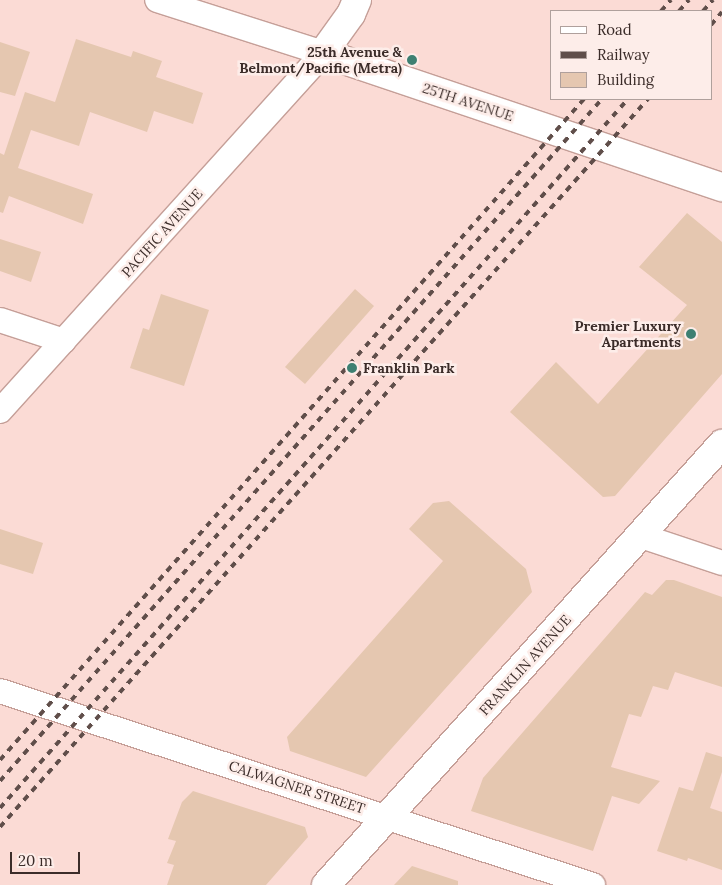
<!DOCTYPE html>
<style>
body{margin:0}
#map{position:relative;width:722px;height:885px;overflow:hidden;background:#fbdbd5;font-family:Lora,serif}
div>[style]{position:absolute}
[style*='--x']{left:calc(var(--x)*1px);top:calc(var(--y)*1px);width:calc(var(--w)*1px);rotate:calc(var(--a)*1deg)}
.building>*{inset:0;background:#e5c7b0}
.roads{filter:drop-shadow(1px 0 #c59f98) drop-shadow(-1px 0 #c59f98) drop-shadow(0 1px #c59f98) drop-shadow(0 -1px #c59f98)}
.minor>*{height:24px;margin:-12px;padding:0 12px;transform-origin:12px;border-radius:12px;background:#fff}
.major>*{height:28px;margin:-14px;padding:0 14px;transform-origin:14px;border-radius:14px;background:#fff}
.rail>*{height:4px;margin-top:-2px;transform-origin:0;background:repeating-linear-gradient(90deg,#604e4a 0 6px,transparent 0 12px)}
.dots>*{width:14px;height:14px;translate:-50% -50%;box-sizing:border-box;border:2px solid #fdede9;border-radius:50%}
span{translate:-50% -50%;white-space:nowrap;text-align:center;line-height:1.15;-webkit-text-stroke:5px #fdede9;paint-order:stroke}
.poi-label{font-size:14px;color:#3b2c29;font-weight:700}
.right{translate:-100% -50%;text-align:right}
.left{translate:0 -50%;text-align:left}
.street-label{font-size:14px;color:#3b2c29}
.legend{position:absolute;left:550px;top:10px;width:162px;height:90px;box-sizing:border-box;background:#fdede9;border:1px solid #afa09c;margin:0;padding:6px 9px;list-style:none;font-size:15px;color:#3b2c29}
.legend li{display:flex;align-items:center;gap:10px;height:25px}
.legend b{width:25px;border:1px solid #afa09c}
.scale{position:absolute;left:10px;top:852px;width:70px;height:22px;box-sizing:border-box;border:2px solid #3b2c29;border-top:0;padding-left:6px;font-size:15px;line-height:18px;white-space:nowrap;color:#3b2c29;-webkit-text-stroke:4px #fdede9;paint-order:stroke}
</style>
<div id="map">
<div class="building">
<div style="clip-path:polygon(76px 39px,131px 57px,133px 51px,162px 61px,156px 77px,203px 93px,193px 124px,154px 111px,147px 132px,90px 112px,79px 146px,31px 130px,18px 168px,93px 194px,83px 224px,9px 196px,3px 213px,0 212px,0 153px,4px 155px,25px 92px,55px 102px)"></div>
<div style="clip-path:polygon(0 42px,30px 52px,15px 96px,0 92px)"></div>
<div style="clip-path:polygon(687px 213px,722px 242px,722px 374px,615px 496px,603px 497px,510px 412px,556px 362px,598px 404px,687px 305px,639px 267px)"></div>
<div style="clip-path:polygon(0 239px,41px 252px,31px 282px,0 271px)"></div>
<div style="clip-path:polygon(355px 289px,374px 306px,305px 384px,285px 367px)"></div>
<div style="clip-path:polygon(161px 294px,209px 310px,184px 386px,130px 368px,143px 328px,149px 330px)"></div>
<div style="clip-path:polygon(449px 501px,526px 569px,532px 592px,366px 777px,290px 751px,287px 737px,443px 561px,409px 529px,433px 503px)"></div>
<div style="clip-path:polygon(0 529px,43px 543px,33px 574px,0 564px)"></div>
<div style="clip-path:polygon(666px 580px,674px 580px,722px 597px,722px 687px,675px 672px,668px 690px,653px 686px,641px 717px,629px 714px,611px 767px,660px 781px,639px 804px,612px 796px,593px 851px,471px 811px,483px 778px,645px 592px,652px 595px)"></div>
<div style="clip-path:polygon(706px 752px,722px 757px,722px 772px,710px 808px,722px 812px,722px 870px,688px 858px,687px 861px,657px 851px,679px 787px,693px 791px)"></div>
<div style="clip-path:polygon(193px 791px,305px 827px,308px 837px,266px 885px,167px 885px,174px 865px,167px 863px,176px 841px,168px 839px,182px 802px)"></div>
<div style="clip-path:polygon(412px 866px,458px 881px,458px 885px,394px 885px)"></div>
</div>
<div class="roads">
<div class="minor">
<div style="--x:0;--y:320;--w:67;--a:18.2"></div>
<div style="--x:0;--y:411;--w:482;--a:-47.9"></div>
<div style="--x:323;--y:53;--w:174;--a:-162.3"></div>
<div style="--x:641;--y:536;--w:85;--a:18.4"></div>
<div style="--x:0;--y:691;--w:624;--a:18.12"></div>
</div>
<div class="major">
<div style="--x:357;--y:0;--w:15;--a:113"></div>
<div style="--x:351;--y:14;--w:48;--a:125.7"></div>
<div style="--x:323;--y:53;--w:421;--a:18.6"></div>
<div style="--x:326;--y:885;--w:593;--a:-48.08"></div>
</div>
</div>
<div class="rail">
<div style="--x:661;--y:11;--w:15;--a:-48"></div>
<div style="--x:679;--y:11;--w:15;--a:-48"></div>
<div style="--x:703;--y:11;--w:15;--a:-48"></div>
<div style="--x:711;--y:25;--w:17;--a:-50"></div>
<div style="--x:0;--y:760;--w:882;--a:-48.54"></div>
<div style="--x:0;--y:781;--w:910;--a:-48.57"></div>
<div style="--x:0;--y:808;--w:947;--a:-48.47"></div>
<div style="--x:0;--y:827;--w:975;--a:-48.33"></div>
</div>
<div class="dots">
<div style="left:412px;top:60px;background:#3e8072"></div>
<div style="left:691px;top:334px;background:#3e8072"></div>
<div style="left:352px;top:368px;background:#3e8072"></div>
</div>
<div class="poi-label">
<span class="right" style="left:402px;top:60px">25th Avenue &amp;<br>Belmont/Pacific (Metra)</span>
<span class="right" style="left:681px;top:334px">Premier Luxury<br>Apartments</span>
<span class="left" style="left:363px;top:368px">Franklin Park</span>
</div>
<div class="street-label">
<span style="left:468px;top:102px;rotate:18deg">25TH AVENUE</span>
<span style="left:162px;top:233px;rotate:-48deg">PACIFIC AVENUE</span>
<span style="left:525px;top:665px;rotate:-48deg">FRANKLIN AVENUE</span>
<span style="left:297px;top:787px;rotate:18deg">CALWAGNER STREET</span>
</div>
<ul class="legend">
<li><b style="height:6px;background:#fff"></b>Road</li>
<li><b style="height:6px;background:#604e4a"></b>Railway</li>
<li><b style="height:14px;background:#e5c7b0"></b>Building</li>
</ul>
<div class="scale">20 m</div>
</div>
